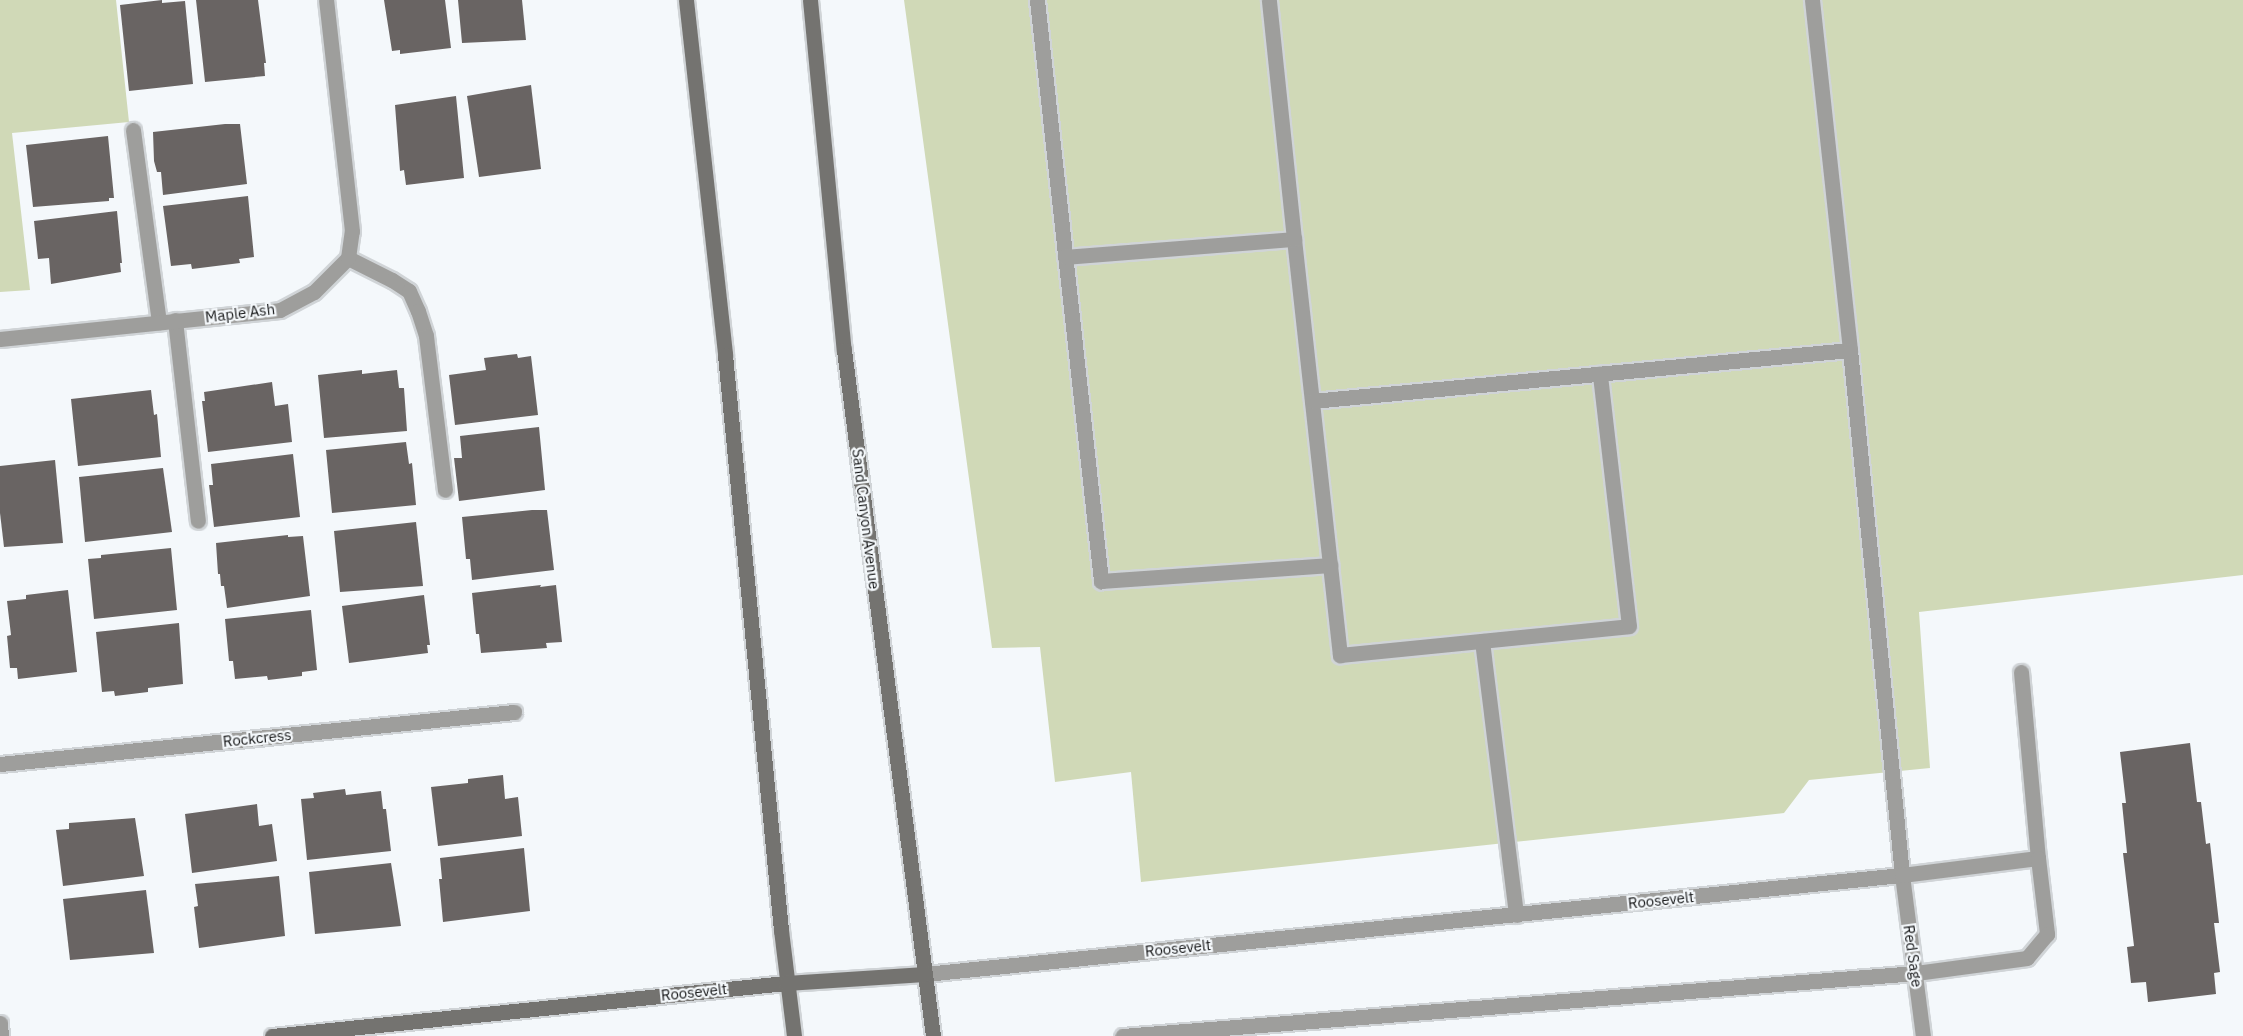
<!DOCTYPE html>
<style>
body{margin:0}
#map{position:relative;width:2243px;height:1036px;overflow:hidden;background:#f4f8fb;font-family:"IBM Plex Sans",sans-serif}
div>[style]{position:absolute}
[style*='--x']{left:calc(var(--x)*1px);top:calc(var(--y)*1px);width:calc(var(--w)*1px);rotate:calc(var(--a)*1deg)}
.green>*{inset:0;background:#d0d9b7}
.building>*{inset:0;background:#696463}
.roads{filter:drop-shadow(2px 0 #d0d4d7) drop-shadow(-2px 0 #d0d4d7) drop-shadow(0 2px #d0d4d7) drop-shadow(0 -2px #d0d4d7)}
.lane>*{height:15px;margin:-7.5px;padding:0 7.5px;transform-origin:7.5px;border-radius:7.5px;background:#9e9e9c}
.street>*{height:15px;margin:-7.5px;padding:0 7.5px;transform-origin:7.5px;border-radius:7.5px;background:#9e9e9c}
.secondary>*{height:15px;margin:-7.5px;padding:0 7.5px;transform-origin:7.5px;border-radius:7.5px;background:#747370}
span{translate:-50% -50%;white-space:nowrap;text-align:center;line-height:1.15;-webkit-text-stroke:4.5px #f4f8fb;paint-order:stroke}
.street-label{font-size:15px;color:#161718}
</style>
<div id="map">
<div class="green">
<div style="clip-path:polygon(0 0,116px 0,129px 122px,12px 133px,30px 290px,0 292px)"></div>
<div style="clip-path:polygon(904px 0,2243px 0,2243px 575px,1919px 612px,1930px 768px,1809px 780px,1784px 813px,1141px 882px,1131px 772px,1055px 782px,1040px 647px,992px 648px)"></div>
</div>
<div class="building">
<div style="clip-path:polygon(162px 0,162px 3px,185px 1px,193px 84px,129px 91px,120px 5px)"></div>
<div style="clip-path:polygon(196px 0,258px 0,266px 63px,264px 63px,265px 76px,205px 82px)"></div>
<div style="clip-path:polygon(384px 0,445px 0,451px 48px,400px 54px,400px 50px,392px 51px)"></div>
<div style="clip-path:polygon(458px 0,522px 0,526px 40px,462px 43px)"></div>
<div style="clip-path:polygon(531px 85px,541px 169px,479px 177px,467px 96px)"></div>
<div style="clip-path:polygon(456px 96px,464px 178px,406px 185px,404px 170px,400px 171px,395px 105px)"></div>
<div style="clip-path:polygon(225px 124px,240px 124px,247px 184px,163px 195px,161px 172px,157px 172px,154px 161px,153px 132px)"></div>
<div style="clip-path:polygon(108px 136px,114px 198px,109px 198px,109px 201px,33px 207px,26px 145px)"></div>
<div style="clip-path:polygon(248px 196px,254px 257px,239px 259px,240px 263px,192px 269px,191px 264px,171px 266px,163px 206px)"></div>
<div style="clip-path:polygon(117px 211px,122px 263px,120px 263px,121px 272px,51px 284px,49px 258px,38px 259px,34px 221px)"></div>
<div style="clip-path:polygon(517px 354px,518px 358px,531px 356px,538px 415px,455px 425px,449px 375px,486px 370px,484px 358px)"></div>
<div style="clip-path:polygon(362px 370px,362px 374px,397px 370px,399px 388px,404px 388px,407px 431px,324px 438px,318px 375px)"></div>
<div style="clip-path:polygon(272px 382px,275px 406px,288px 404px,292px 442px,208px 452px,202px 401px,205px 401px,204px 392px)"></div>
<div style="clip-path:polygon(151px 390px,154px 415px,157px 414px,161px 457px,78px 466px,71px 399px)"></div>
<div style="clip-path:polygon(539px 427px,545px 490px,459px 501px,454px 458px,462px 458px,460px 436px)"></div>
<div style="clip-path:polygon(406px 442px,409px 464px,412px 463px,416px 505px,332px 513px,326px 450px)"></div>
<div style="clip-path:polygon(293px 454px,300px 517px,214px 527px,209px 485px,213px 485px,211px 464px)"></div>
<div style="clip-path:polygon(55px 460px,63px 543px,4px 547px,0 513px,0 466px)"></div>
<div style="clip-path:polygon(163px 468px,172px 532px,85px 542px,79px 477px)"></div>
<div style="clip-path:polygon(532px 510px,547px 510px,554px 570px,472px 580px,470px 559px,466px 559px,462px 517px)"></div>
<div style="clip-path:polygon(416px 522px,423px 586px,340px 592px,334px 531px)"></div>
<div style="clip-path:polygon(288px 535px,288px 537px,303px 536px,310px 596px,227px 608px,224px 586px,221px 586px,220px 574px,218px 574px,216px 543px)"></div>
<div style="clip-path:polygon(171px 548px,177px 610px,94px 619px,88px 559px,101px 558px,101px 555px)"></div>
<div style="clip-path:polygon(541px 585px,540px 587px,556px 585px,562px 642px,546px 643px,547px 648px,481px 653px,479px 634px,476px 634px,472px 593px)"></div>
<div style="clip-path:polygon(68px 590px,77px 672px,18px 679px,17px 668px,10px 668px,7px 636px,11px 635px,7px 601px,26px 599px,26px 595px)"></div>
<div style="clip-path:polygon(424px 595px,430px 645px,427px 645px,428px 653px,349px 663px,342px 606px)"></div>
<div style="clip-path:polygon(311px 610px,317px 670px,302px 672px,302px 676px,268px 680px,267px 676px,235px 679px,233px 661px,229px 661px,225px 619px)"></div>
<div style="clip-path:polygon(179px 623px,183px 684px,148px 688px,148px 692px,115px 696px,114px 691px,102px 692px,96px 632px)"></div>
<div style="clip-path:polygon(2190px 743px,2197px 802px,2201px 802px,2206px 844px,2210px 843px,2219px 923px,2214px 923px,2220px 972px,2214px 973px,2216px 994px,2148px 1002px,2146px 982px,2131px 983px,2127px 947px,2134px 946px,2123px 853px,2127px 853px,2122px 803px,2126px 803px,2120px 752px)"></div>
<div style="clip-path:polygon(503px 775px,505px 799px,518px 797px,522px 836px,438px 846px,431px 787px,468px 783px,468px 779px)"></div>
<div style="clip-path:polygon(345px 789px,346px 795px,381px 791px,383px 809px,386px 809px,391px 851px,307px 860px,301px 799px,314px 798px,313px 793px)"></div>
<div style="clip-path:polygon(257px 804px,259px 826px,272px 824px,277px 861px,192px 873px,185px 814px)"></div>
<div style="clip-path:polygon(135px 818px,144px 876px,63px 886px,56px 830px,69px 829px,69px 823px)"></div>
<div style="clip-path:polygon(524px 848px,530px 911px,443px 922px,439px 879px,442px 879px,440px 858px)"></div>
<div style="clip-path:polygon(391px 863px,401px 926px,315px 934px,309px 872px)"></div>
<div style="clip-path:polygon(279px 876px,285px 936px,199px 948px,194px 907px,198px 906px,195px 884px)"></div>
<div style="clip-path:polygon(146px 890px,154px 953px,70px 960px,63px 899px)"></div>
</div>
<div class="roads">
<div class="lane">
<div style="--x:133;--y:130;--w:194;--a:82.3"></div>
<div style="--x:348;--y:258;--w:49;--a:26.6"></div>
<div style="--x:392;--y:280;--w:20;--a:33"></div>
<div style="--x:409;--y:291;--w:22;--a:66"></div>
<div style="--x:418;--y:311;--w:26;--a:72"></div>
<div style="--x:426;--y:336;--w:155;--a:83"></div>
<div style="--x:175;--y:320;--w:202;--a:83.5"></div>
<div style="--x:2021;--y:672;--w:187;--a:84.8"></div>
</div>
<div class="street">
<div style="--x:1037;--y:0;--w:585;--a:83.71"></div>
<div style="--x:1101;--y:581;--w:230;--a:-4"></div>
<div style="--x:1812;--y:0;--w:352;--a:83.8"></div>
<div style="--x:1294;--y:239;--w:419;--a:83.7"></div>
<div style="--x:1340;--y:655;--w:290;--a:-5.7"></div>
<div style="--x:1629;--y:626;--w:254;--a:-96.6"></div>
<div style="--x:1065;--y:257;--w:230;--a:-4.5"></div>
<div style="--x:1294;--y:239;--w:240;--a:-96"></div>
<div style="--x:0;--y:339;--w:281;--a:-5.9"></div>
<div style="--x:280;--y:310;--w:38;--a:-28"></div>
<div style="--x:314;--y:292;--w:48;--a:-45"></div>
<div style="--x:348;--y:258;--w:27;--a:-82"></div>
<div style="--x:352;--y:231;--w:232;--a:-96.4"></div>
<div style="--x:1312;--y:401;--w:540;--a:-5.42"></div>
<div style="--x:1850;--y:350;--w:528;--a:84.34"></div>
<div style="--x:1902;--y:875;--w:162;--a:82.6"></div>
<div style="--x:1482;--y:641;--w:276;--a:82.9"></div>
<div style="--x:0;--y:764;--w:517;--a:-5.78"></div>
<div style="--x:925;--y:974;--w:982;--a:-5.79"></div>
<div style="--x:1902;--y:875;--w:137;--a:-7.1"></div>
<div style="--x:2038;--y:858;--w:77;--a:83.2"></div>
<div style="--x:2047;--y:934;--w:31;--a:130"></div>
<div style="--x:2027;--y:958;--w:112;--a:172.3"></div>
<div style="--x:1916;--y:973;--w:796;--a:175.46"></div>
<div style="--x:0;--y:1023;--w:13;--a:86"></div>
</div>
<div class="secondary">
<div style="--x:686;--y:0;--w:357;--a:83.7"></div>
<div style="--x:725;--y:355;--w:578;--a:84.44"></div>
<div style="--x:781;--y:930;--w:107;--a:83"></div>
<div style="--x:810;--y:0;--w:352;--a:84.5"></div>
<div style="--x:844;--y:350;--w:692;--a:82.61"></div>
<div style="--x:272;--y:1036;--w:517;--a:-5.89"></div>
<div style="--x:786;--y:983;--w:139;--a:-3.7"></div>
</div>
</div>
<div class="street-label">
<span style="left:240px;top:313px;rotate:-7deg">Maple Ash</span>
<span style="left:866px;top:519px;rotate:83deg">Sand Canyon Avenue</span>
<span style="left:257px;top:738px;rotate:-6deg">Rockcress</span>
<span style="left:1661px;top:900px;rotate:-6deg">Roosevelt</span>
<span style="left:1178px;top:948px;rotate:-6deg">Roosevelt</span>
<span style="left:1913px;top:956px;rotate:82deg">Red Sage</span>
<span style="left:694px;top:992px;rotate:-6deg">Roosevelt</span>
</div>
</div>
